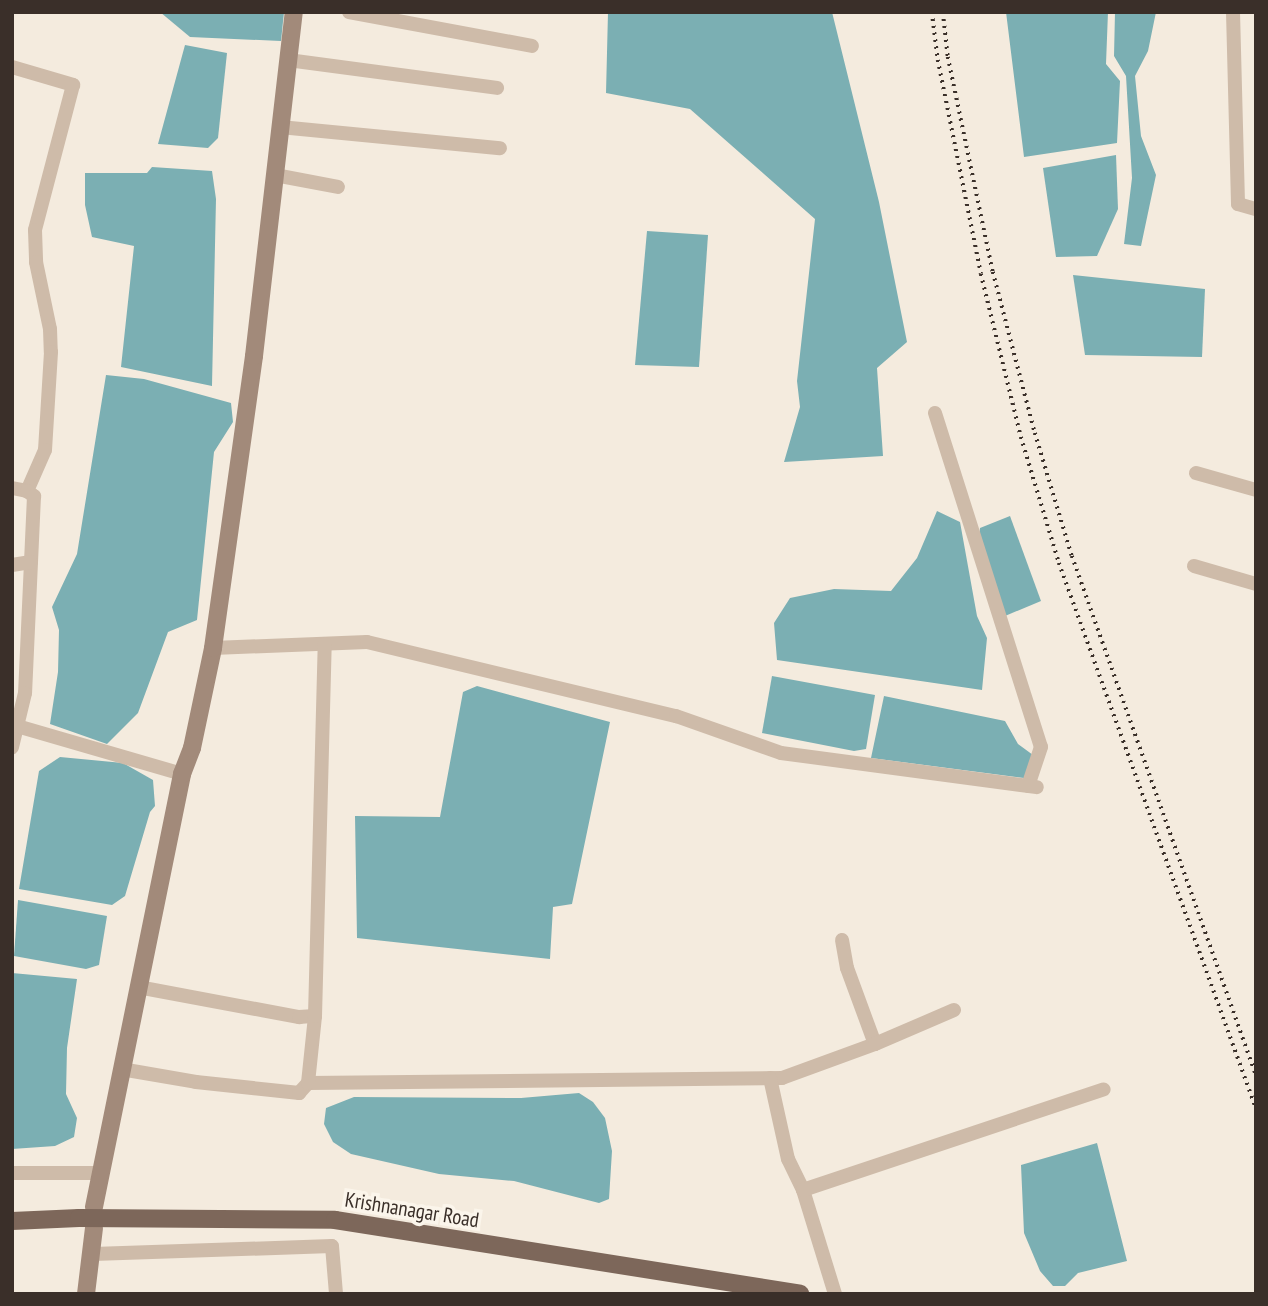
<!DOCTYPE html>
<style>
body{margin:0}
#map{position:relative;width:1268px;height:1306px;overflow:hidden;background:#f4ebde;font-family:"PT Sans Narrow",sans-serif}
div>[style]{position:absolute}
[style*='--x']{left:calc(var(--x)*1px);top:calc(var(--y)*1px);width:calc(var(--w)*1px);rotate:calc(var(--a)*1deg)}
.water>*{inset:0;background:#7bafb3}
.street>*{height:14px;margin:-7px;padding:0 7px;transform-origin:7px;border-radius:7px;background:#cebba9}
.secondary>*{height:18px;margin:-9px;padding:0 9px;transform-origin:9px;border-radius:9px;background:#a28a7a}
.primary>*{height:18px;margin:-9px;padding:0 9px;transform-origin:9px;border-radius:9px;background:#7d675a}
.rail>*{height:3.5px;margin-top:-1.75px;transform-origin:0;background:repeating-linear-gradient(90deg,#3a2f29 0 2px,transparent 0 7px)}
span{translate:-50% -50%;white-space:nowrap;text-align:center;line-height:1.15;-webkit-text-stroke:7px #fbf5eb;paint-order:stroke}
.street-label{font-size:21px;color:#3a2f29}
.frame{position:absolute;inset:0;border:14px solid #3a2f29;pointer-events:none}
</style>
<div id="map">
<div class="water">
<div style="clip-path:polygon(160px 12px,284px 12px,281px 41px,190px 37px)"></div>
<div style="clip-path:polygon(608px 12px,832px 12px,879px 202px,907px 342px,877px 368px,883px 456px,784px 462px,800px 407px,797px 381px,815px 219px,690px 109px,606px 93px)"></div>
<div style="clip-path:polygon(1006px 12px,1108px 12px,1106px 64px,1120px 81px,1117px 143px,1024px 157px)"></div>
<div style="clip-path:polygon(1115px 12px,1156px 12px,1148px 51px,1135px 76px,1141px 136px,1156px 175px,1141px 246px,1124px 244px,1132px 178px,1126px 76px,1114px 56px)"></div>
<div style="clip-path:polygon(185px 45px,227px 53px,218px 138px,208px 148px,158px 144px)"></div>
<div style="clip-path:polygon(1116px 155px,1118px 209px,1097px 256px,1056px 257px,1043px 168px)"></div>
<div style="clip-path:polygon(152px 167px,212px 171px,216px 199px,212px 386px,121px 367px,134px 246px,92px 237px,85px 205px,85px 173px,147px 173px)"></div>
<div style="clip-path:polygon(647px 231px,708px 235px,699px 367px,635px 365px)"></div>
<div style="clip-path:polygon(1073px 275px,1205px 289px,1202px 357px,1085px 355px)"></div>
<div style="clip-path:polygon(106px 375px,144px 379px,231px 403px,233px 422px,214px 452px,197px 620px,168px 632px,138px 713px,107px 744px,50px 724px,58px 672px,59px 630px,52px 607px,77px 554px)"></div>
<div style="clip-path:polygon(937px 511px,960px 522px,977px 616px,987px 638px,982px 690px,777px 660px,774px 623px,790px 598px,834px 589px,891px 591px,917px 558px)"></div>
<div style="clip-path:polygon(1010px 516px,1041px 601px,1005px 616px,977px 560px,980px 528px)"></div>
<div style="clip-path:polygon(772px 676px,875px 695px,866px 749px,854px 751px,762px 733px)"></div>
<div style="clip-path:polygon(477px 686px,610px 722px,572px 904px,553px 907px,550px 959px,357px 938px,355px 816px,440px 817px,463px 692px)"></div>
<div style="clip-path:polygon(884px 696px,1005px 721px,1018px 744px,1033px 755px,1024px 778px,871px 758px)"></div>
<div style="clip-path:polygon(60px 757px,123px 763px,153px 780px,155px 806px,150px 812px,125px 896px,112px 905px,19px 889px,39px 771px)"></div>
<div style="clip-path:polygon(18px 900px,107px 916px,99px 965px,86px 969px,14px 956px)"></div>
<div style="clip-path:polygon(12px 973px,77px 979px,67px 1048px,66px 1094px,77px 1118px,74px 1137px,55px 1146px,12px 1149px)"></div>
<div style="clip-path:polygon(579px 1093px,593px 1102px,605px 1118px,612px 1151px,609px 1199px,599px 1203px,514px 1181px,439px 1174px,351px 1154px,333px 1142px,324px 1124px,326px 1108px,354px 1097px,521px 1098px)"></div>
<div style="clip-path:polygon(1097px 1143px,1127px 1261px,1078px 1273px,1065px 1286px,1053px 1286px,1040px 1271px,1024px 1233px,1021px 1165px)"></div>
</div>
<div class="street">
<div style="--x:349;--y:12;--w:186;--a:10.5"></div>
<div style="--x:1233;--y:12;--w:192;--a:88.5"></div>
<div style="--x:1238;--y:204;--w:19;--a:16"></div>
<div style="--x:288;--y:60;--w:211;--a:7.6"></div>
<div style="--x:12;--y:67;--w:64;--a:16.4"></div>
<div style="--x:73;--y:85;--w:150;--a:104.7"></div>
<div style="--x:35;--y:230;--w:32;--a:88"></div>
<div style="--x:36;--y:262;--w:68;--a:78.2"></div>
<div style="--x:50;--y:329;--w:23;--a:88"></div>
<div style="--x:51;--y:352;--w:98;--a:93.5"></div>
<div style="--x:45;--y:450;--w:45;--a:113.7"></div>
<div style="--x:280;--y:127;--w:221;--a:5.5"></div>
<div style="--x:275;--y:175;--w:64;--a:10.8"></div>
<div style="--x:935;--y:413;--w:350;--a:72.4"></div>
<div style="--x:1041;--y:747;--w:41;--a:108.4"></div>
<div style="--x:1196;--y:473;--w:62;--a:15.8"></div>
<div style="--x:12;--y:488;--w:15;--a:11"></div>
<div style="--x:27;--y:491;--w:9;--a:36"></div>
<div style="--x:34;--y:496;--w:197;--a:92.6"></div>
<div style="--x:25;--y:693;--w:56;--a:103.5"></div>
<div style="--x:12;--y:565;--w:19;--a:-9"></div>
<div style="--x:1194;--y:566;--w:65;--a:16.2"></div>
<div style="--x:213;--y:648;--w:154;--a:-2.2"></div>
<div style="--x:367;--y:642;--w:318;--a:13.5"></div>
<div style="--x:676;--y:716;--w:111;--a:19.4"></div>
<div style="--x:781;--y:753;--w:258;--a:7.6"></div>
<div style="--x:17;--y:726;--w:172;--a:16.2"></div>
<div style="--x:842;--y:940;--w:28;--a:80"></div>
<div style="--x:847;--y:968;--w:81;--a:69.8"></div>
<div style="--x:138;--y:987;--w:164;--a:10.6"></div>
<div style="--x:299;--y:1017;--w:16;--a:-4"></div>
<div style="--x:121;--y:1069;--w:76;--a:9.8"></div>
<div style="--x:196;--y:1082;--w:104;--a:6.1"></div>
<div style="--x:299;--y:1093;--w:13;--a:-48"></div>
<div style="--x:308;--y:1083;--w:474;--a:-0.6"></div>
<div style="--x:782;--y:1078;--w:99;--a:-20.1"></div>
<div style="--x:875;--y:1044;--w:86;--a:-23.3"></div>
<div style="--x:770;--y:1078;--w:83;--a:77.5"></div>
<div style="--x:788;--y:1159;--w:34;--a:64"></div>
<div style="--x:803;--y:1190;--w:109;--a:72.9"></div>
<div style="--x:308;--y:1083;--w:67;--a:-84"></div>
<div style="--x:315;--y:1016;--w:372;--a:-88.5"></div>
<div style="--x:12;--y:1173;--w:88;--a:0"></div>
<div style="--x:803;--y:1190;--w:317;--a:-18.5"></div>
<div style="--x:93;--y:1254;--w:239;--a:-1.9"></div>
<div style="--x:332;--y:1246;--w:48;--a:85.2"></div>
</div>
<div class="secondary">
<div style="--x:94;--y:1207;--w:442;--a:-78.5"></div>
<div style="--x:182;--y:774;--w:28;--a:-69"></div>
<div style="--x:192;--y:748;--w:102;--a:-78.1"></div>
<div style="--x:213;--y:648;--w:295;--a:-82"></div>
<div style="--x:254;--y:356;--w:346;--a:-83.4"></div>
<div style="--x:86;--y:1294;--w:66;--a:-83.1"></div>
</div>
<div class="primary">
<div style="--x:12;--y:1221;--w:67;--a:-2.6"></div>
<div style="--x:79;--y:1218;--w:256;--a:0.4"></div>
<div style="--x:335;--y:1220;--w:471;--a:9"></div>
</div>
<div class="rail">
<div style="--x:932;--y:12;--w:48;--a:82.9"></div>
<div style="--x:938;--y:60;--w:218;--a:78.6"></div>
<div style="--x:981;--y:274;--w:168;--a:76.2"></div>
<div style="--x:1021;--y:437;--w:132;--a:73.2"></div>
<div style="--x:1059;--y:563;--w:580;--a:70.13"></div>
<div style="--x:943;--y:12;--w:45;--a:83.7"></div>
<div style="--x:948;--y:57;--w:220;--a:78.2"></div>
<div style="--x:993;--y:272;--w:166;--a:75.4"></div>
<div style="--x:1035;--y:433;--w:128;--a:73.3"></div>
<div style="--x:1072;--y:556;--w:551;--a:70.48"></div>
</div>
<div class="street-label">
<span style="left:412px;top:1210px;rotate:9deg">Krishnanagar Road</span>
</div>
<div class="frame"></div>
</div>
